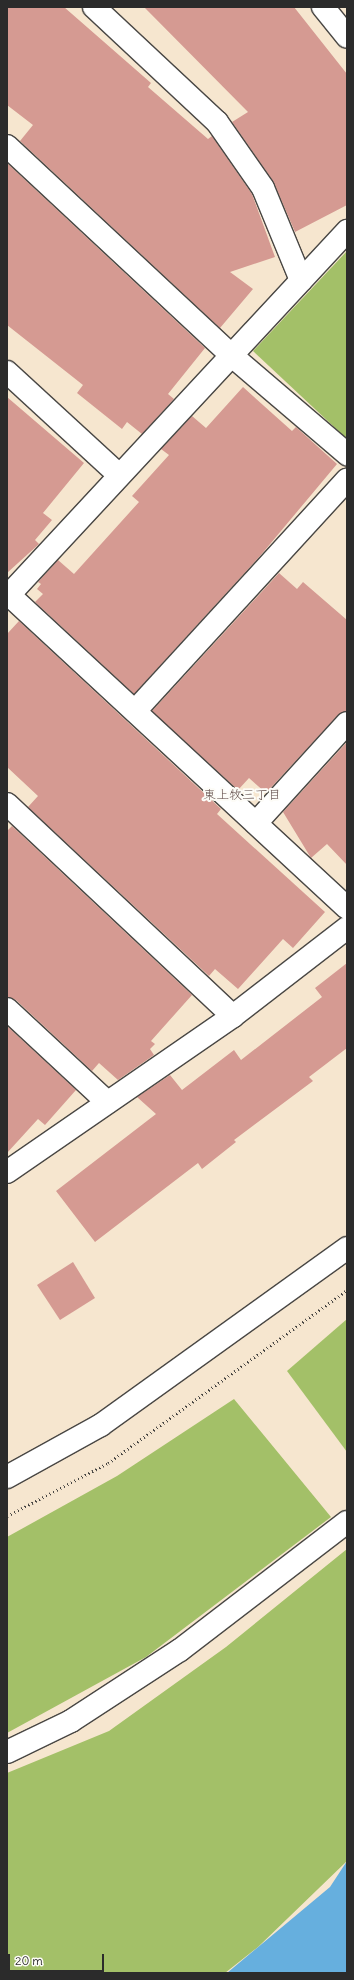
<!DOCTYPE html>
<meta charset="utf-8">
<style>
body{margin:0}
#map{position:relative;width:354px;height:1980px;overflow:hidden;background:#f6e6cf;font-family:Delius,"Klee One",sans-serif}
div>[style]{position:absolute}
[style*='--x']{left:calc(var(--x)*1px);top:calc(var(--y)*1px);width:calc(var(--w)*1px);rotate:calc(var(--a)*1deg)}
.green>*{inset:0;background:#a3c068}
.water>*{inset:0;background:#66afde}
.building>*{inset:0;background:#d59a92}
.path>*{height:2.5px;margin-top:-1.25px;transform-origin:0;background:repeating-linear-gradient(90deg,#494744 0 1px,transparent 0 4px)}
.roads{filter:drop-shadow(1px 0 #494744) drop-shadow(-1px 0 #494744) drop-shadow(0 1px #494744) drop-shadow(0 -1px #494744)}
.street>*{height:22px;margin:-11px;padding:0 11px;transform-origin:11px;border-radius:11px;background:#fff}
span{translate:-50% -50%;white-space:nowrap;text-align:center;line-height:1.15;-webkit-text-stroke:4px #fdfcf7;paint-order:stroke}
.neighbourhood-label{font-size:13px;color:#66524f}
.frame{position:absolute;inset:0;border:8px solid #2b2b2b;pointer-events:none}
.scale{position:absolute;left:8px;top:1954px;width:96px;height:18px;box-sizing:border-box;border:2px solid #2b2b2b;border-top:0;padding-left:5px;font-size:12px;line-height:14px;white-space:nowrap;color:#2b2b2b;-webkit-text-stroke:3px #fdfcf7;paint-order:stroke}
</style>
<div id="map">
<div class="green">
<div style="clip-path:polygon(347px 251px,347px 439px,253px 351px)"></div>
<div style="clip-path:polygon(347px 1319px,347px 1452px,287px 1371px)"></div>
<div style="clip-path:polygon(234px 1399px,331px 1517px,146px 1657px,7px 1733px,7px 1537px,117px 1476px)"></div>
<div style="clip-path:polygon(347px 1549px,347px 1861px,258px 1947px,225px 1973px,7px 1973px,7px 1773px,109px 1731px,226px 1647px)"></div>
</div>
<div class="water">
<div style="clip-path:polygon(347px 1861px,347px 1973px,227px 1973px,330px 1887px)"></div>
</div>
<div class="building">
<div style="clip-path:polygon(7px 7px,64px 7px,151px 83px,148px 87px,208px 139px,212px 136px,252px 194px,275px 257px,230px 272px,253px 289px,220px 328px,20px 141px,33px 125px,7px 105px)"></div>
<div style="clip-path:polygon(144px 7px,294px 7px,347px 74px,347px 205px,295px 232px,273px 181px,232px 122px,248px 112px)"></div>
<div style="clip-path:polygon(7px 163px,205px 348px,168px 394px,174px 399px,142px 434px,127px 422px,122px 429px,77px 393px,83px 385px,7px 325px)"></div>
<div style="clip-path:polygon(243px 387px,292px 431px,296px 427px,337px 464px,260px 556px,134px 694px,35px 602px,43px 594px,37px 589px,41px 584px,38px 582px,58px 560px,74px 574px,139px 502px,132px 496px,169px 455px,161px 449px,192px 416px,206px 428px)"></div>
<div style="clip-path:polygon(7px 397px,84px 463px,43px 513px,52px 520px,35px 540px,39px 544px,7px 573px)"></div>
<div style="clip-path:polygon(279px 573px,297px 589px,303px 582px,347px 620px,347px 711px,338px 715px,266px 793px,249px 778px,238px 790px,152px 711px)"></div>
<div style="clip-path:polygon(19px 621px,221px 809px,217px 814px,325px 912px,293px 948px,283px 939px,238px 989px,215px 969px,209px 976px,28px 807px,38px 796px,7px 767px,7px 634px)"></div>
<div style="clip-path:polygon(347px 742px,347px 865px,327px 844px,311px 858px,283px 812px)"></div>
<div style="clip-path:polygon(12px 826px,192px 995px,151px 1041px,155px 1044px,150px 1049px,154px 1055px,118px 1080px,99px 1063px,92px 1071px,16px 1000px,7px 997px,7px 831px)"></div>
<div style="clip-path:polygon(347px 963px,347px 1048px,309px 1077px,313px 1081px,234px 1140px,236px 1142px,202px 1169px,198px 1163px,95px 1242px,56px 1191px,156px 1114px,137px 1097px,170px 1075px,182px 1090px,234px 1050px,241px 1060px,322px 997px,315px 988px)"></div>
<div style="clip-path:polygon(7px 1026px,76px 1090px,45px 1125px,38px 1119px,7px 1153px)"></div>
<div style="clip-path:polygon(73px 1262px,95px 1298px,60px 1320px,37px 1285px)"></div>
</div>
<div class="path">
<div style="--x:7;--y:1516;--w:114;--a:-27.7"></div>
<div style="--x:108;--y:1463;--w:295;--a:-35.9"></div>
</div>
<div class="roads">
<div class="street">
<div style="--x:94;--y:7;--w:168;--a:43.1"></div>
<div style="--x:217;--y:122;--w:80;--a:55.1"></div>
<div style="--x:263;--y:188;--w:100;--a:67.6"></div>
<div style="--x:323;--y:7;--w:38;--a:51"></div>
<div style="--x:7;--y:146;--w:306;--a:43"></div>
<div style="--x:231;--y:355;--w:153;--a:40.5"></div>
<div style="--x:7;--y:372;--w:152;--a:42.6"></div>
<div style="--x:7;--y:593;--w:463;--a:42.8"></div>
<div style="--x:7;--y:597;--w:500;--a:-47.1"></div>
<div style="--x:135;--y:711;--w:314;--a:-47.5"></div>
<div style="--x:7;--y:804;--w:310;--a:43.2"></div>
<div style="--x:256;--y:823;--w:135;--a:-47.7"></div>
<div style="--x:7;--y:1009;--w:137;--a:42.9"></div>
<div style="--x:7;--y:1172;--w:275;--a:-34.6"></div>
<div style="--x:233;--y:1016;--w:144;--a:-37.7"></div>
<div style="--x:7;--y:1477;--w:107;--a:-29"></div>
<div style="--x:101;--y:1425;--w:303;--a:-35.7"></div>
<div style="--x:7;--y:1752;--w:71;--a:-25.8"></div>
<div style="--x:71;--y:1721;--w:130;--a:-33.1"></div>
<div style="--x:180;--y:1650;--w:210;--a:-37.5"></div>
</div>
</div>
<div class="neighbourhood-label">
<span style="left:242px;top:795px">東上牧三丁目</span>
</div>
<div class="frame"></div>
<div class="scale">20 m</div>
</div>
